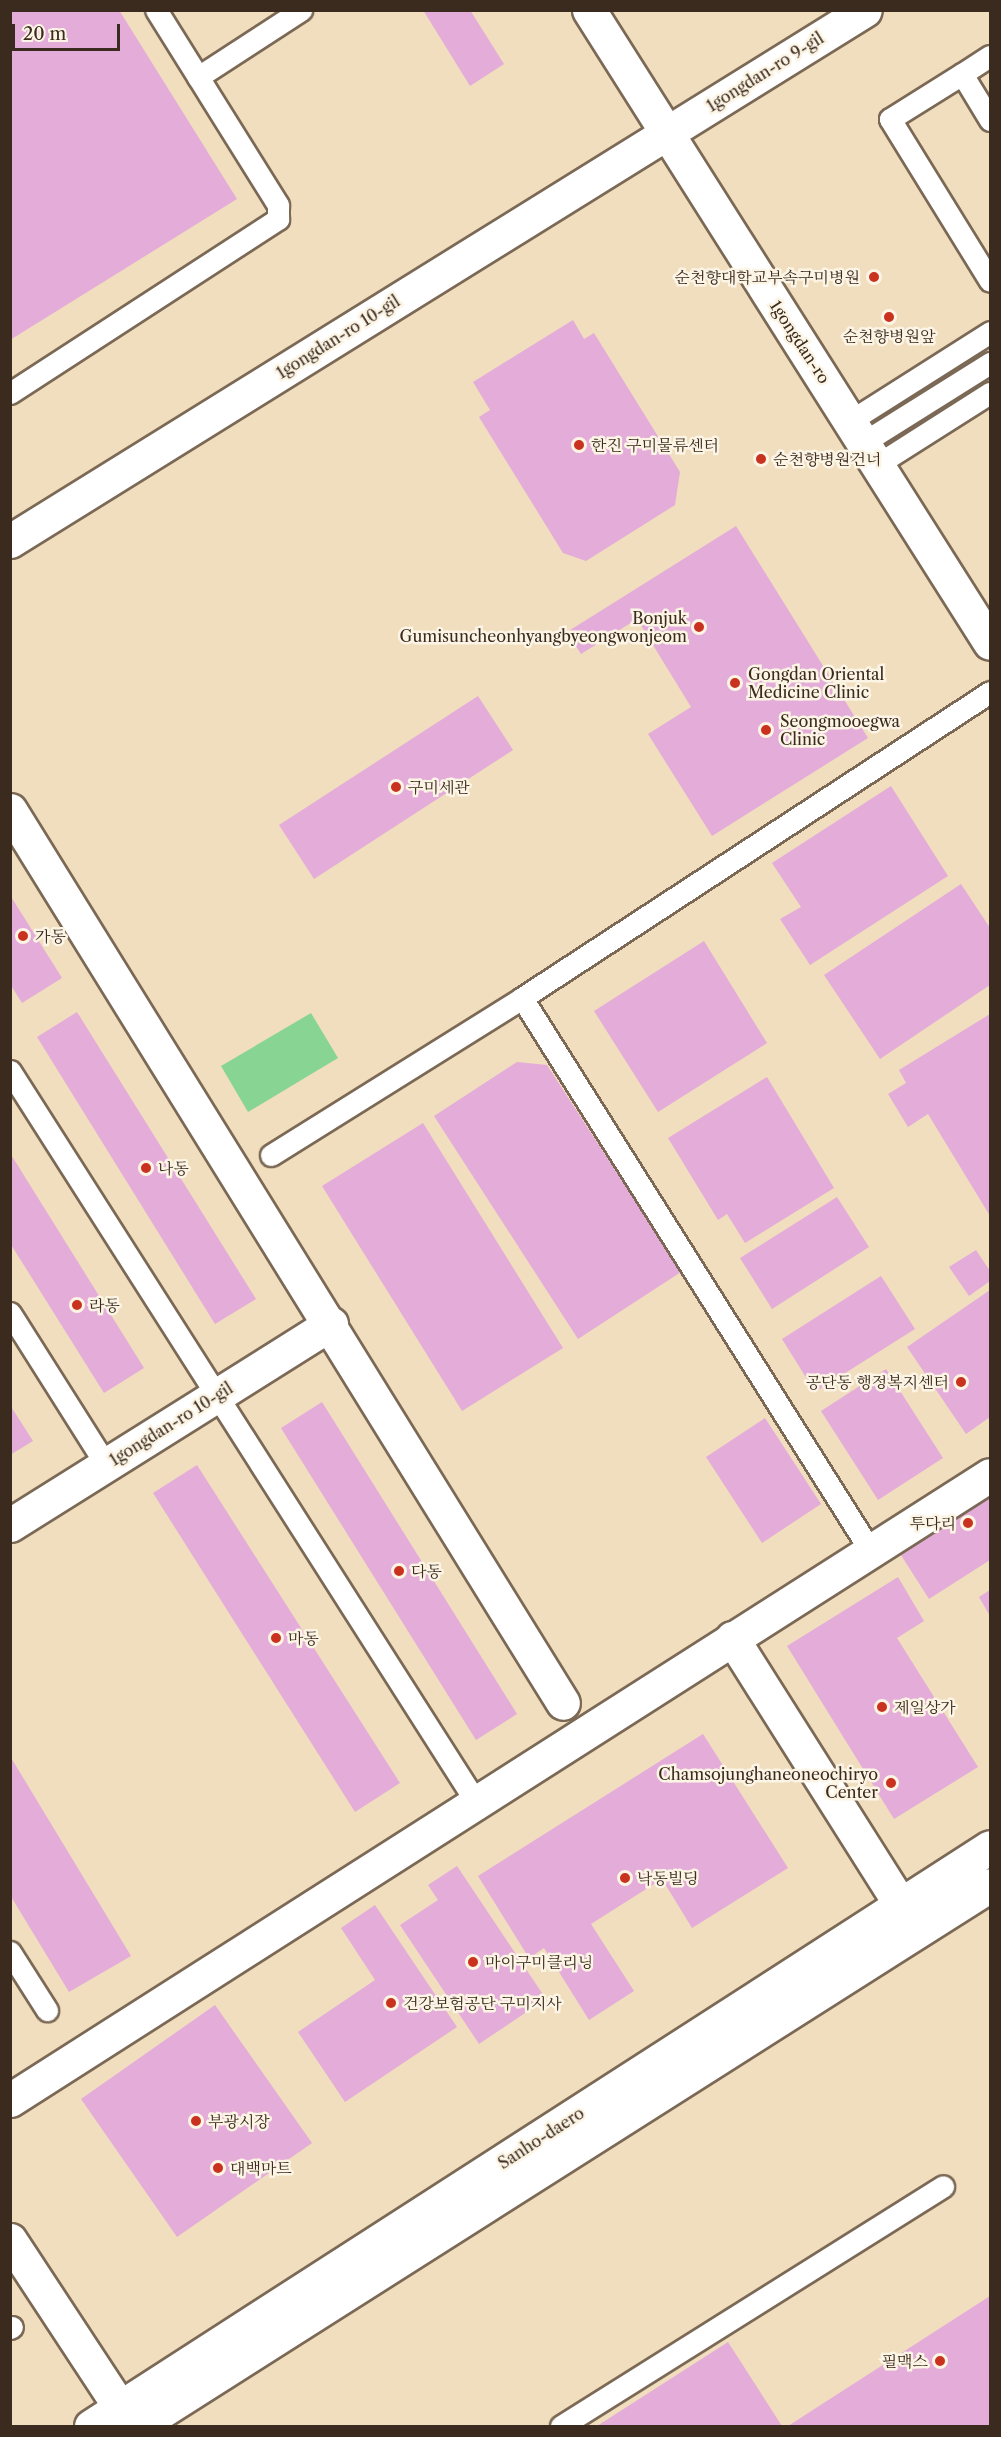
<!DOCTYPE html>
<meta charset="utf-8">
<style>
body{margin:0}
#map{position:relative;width:1001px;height:2437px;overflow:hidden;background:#f1debe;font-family:"Libre Caslon Text","Noto Serif KR",serif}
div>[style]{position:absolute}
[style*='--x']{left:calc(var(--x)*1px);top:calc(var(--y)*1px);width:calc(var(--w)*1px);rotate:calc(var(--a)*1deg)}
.green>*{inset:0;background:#87d493}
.building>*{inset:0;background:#e3acd9}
.roads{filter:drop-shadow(2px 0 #7b6956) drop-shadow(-2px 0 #7b6956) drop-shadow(0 2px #7b6956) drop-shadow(0 -2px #7b6956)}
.service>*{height:21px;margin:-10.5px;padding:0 10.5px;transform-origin:10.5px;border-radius:10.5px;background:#fff}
.minor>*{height:33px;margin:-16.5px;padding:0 16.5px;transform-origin:16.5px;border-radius:16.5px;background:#fff}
.tertiary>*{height:33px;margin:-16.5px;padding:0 16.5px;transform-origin:16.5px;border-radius:16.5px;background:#fff}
.dots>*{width:16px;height:16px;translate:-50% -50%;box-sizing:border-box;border:3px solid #fcf5e5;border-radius:50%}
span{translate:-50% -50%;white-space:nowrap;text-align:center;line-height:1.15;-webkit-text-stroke:5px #fcf5e5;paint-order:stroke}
.street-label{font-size:16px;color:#3b2a1e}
.poi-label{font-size:16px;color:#3b2a1e}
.right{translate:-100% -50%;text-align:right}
.left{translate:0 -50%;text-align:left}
.frame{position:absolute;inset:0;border:12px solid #3b2a1e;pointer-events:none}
.scale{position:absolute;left:12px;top:24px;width:108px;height:27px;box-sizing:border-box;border:3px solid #3b2a1e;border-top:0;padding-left:8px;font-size:18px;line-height:21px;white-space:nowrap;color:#3b2a1e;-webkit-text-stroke:4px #fcf5e5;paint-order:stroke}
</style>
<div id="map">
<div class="green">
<div style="clip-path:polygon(311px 1013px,338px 1058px,248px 1112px,221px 1066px)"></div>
</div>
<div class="building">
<div style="clip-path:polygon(10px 10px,119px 10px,237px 199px,10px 340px)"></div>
<div style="clip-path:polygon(423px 10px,470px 10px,504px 64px,470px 86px)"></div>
<div style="clip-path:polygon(573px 320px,584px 339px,594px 333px,680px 472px,675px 505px,586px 561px,563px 553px,479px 417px,490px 410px,473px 382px)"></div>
<div style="clip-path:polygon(736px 526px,868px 738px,712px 836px,648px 734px,691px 707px,637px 619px,581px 654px,567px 632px)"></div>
<div style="clip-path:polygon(478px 696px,513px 750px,314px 879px,279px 825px)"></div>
<div style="clip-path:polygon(891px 786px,948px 876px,810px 965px,780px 919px,801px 907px,772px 863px)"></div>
<div style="clip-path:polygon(961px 884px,990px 928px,990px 985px,880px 1059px,824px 975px)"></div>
<div style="clip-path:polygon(10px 895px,62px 978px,22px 1003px,10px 984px)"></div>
<div style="clip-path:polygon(704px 941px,767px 1043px,658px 1112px,594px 1011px)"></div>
<div style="clip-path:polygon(77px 1012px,256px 1299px,215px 1324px,37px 1037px)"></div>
<div style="clip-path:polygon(990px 1014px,990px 1216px,928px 1114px,908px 1127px,888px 1094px,906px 1083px,899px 1070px)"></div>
<div style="clip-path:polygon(517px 1062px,547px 1065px,681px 1272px,578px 1339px,434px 1116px)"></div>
<div style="clip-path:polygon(767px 1077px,834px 1188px,745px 1243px,727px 1214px,718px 1220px,668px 1138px)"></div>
<div style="clip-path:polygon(423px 1123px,563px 1348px,462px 1411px,322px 1186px)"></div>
<div style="clip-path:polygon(10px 1153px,144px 1368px,104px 1393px,10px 1243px)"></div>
<div style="clip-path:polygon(837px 1197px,869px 1247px,772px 1309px,740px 1258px)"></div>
<div style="clip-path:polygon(976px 1250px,990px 1271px,990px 1281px,969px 1296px,949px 1267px)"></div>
<div style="clip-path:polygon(881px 1276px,915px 1329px,815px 1392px,782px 1339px)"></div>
<div style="clip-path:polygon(990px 1290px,990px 1417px,966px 1434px,907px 1347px)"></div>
<div style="clip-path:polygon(886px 1369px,943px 1458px,878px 1500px,821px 1411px)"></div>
<div style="clip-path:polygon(322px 1402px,517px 1714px,476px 1740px,281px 1428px)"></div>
<div style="clip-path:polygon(10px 1405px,33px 1441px,10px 1455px)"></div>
<div style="clip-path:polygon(765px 1418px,821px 1504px,762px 1543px,706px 1457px)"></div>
<div style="clip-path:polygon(197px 1465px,400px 1783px,355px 1812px,153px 1493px)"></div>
<div style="clip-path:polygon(990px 1493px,990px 1560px,929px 1599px,899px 1552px)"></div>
<div style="clip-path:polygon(898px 1577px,924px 1621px,897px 1638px,978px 1767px,894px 1819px,787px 1646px)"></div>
<div style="clip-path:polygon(990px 1590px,990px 1616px,979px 1597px)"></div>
<div style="clip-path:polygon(703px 1734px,788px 1868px,692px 1928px,662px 1879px,591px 1924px,634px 1991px,589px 2020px,544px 1948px,529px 1958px,478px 1876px)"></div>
<div style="clip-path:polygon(10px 1756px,131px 1956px,69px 1992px,10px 1895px)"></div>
<div style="clip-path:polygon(457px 1866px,546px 1999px,479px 2044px,400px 1925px,438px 1900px,428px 1885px)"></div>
<div style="clip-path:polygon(375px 1905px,457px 2027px,345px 2102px,298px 2032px,375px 1980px,341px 1928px)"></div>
<div style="clip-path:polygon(215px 2005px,312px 2143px,177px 2237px,81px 2099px)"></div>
<div style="clip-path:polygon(990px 2296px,990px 2426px,788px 2426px)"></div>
<div style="clip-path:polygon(728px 2342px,782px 2426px,597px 2426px)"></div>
</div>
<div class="roads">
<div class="service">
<div style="--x:962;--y:74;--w:33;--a:-33"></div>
<div style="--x:198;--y:77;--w:123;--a:-33"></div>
<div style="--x:990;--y:120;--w:54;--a:-121.3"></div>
<div style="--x:962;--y:74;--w:85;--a:148"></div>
<div style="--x:890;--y:119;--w:190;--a:58.3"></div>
<div style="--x:10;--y:393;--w:320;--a:-33"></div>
<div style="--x:278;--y:219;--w:14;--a:-90"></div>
<div style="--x:278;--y:205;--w:230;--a:-122"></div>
<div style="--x:850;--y:421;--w:166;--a:-32.4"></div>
<div style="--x:864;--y:442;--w:149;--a:-32.1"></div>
<div style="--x:878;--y:464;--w:133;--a:-32.4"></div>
<div style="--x:522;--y:998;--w:653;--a:57.77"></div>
<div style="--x:10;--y:1071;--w:867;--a:57.48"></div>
<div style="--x:271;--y:1155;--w:296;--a:-32"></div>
<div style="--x:522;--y:998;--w:559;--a:-33.18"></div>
<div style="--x:10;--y:1313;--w:180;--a:57.7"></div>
<div style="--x:10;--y:1952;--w:69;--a:57.5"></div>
<div style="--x:10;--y:2328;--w:2;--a:-27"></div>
<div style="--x:561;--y:2426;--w:451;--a:-32.1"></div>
</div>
<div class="minor">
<div style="--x:10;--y:541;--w:1006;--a:-31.84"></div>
<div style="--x:10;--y:810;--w:1050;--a:58.23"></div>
<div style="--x:10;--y:1525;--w:379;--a:-32.1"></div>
<div style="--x:732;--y:1638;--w:343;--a:57.7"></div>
<div style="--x:10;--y:2100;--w:1162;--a:-32.53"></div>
<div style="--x:10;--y:2240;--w:222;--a:56.7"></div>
</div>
<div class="tertiary">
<div style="--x:589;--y:10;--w:749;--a:57.65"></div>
<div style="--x:91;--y:2426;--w:1069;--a:-32.78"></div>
<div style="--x:138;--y:2426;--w:1009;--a:-32.41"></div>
</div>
</div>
<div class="dots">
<div style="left:874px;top:277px;background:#c8321e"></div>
<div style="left:889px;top:317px;background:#c8321e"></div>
<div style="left:579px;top:445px;background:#c8321e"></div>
<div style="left:761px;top:459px;background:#c8321e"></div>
<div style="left:699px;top:627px;background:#c8321e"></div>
<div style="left:735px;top:683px;background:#c8321e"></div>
<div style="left:766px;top:730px;background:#c8321e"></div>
<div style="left:396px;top:787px;background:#c8321e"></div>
<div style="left:23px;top:936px;background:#c8321e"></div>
<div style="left:146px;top:1168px;background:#c8321e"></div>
<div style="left:77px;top:1305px;background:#c8321e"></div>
<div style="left:961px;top:1382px;background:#c8321e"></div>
<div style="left:968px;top:1523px;background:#c8321e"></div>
<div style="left:399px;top:1571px;background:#c8321e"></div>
<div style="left:276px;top:1638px;background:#c8321e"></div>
<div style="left:882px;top:1707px;background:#c8321e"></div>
<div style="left:891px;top:1783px;background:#c8321e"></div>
<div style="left:625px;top:1878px;background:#c8321e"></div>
<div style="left:473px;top:1962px;background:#c8321e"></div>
<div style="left:391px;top:2003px;background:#c8321e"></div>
<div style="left:196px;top:2121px;background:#c8321e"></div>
<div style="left:218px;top:2168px;background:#c8321e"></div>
<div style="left:940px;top:2361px;background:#c8321e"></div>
</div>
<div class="street-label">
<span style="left:765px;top:72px;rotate:-32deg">1gongdan-ro 9-gil</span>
<span style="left:338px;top:337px;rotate:-32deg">1gongdan-ro 10-gil</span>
<span style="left:800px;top:342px;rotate:57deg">1gongdan-ro</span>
<span style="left:171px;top:1424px;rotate:-32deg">1gongdan-ro 10-gil</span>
<span style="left:541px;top:2138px;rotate:-33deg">Sanho-daero</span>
</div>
<div class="poi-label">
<span class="right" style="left:860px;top:277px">순천향대학교부속구미병원</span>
<span style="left:889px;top:336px">순천향병원앞</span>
<span class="left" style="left:591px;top:445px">한진 구미물류센터</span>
<span class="left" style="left:773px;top:459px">순천향병원건너</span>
<span class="right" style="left:687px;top:627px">Bonjuk<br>Gumisuncheonhyangbyeongwonjeom</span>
<span class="left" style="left:748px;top:683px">Gongdan Oriental<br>Medicine Clinic</span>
<span class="left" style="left:780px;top:730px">Seongmooegwa<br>Clinic</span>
<span class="left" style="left:408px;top:787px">구미세관</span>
<span class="left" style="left:35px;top:936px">가동</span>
<span class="left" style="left:158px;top:1168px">나동</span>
<span class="left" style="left:89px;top:1305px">라동</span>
<span class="right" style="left:949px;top:1382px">공단동 행정복지센터</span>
<span class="right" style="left:956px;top:1523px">투다리</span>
<span class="left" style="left:411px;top:1571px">다동</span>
<span class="left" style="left:288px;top:1638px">마동</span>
<span class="left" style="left:894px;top:1707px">제일상가</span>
<span class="right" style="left:878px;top:1783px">Chamsojunghaneoneochiryo<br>Center</span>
<span class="left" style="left:637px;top:1878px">낙동빌딩</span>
<span class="left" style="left:485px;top:1962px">마이구미클리닝</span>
<span class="left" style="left:403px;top:2003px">건강보험공단 구미지사</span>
<span class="left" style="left:208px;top:2121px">부광시장</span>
<span class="left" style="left:230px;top:2168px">대백마트</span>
<span class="right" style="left:928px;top:2361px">필맥스</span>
</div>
<div class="frame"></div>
<div class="scale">20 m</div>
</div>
